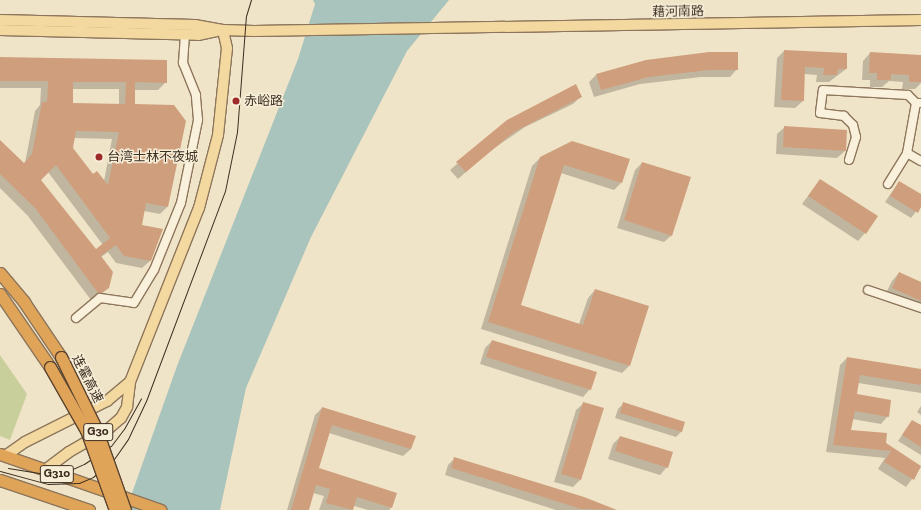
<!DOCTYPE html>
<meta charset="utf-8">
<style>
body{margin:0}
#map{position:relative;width:921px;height:510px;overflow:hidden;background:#f0e4c8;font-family:"Zilla Slab","Noto Sans SC",serif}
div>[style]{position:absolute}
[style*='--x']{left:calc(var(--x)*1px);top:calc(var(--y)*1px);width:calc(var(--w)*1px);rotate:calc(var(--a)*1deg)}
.green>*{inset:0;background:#c9cf9b}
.water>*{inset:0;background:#a9c4bc}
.shadow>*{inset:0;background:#0003}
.building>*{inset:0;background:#cf9f7d}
.roads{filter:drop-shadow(1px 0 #8d765c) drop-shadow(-1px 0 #8d765c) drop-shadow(0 1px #8d765c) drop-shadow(0 -1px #8d765c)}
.minor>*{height:8px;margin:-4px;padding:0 4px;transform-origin:4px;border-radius:4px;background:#faf1dc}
.major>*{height:10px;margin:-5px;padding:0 5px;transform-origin:5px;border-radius:5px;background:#f3d9a0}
.highway>*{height:11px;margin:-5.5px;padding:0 5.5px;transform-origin:5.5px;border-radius:5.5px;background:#e0a458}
.tram>*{height:1px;margin:-0.5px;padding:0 0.5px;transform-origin:0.5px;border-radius:0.5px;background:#3d2e20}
.bridges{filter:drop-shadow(1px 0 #5b4430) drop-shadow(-1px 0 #5b4430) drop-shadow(0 1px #5b4430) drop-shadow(0 -1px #5b4430)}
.highway-bridge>*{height:11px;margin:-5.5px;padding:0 5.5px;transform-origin:5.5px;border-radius:5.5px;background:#e0a458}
.dots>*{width:11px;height:11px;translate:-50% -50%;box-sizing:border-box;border:2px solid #f7eed8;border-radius:50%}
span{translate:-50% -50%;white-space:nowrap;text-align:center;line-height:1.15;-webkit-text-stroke:3px #f7eed8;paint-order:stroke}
.shield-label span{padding:1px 3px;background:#f7eed8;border:1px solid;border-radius:3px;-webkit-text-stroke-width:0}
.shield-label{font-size:12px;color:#3d2e20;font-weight:700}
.street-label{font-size:13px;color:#3d2e20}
.poi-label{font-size:13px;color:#3d2e20}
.left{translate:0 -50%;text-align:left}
</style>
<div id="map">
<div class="green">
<div style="clip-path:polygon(0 355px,27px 394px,10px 440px,0 436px)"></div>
</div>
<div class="water">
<div style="clip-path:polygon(313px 0,449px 0,407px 51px,311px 237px,246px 388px,220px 510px,126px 510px,177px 366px,298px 59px,315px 4px)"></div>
</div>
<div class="shadow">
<div style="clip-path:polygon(784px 51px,846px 54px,846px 69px,829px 82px,816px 82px,817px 75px,804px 74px,803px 101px,795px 108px,774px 107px,777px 58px)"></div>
<div style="clip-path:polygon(870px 53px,921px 56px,921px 83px,915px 89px,902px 89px,903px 82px,889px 81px,882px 87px,870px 87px,870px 80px,862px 80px,863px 61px)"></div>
<div style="clip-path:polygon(evenodd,0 58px,166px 82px,158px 90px,134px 90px,134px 105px,185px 121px,167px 207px,160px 214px,144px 211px,140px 226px,150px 261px,142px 268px,116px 263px,108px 252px,101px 257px,108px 288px,91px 300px,28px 216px,0 188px,0 142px,24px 164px,25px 163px,35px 111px,40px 105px,41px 88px,0 88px,0 58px,72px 89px,119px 89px,119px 105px,72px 104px,72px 89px,0 58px,73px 138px,112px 139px,104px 181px,92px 176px,72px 148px,73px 138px,0 58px,48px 172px,103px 245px,96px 251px,39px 180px,48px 172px)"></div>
<div style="clip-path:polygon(646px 61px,737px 69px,730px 77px,701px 77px,640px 84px,594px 97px,589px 82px,596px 75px)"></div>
<div style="clip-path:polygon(580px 97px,573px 104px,525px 127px,490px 151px,458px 179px,450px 170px,507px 121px)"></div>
<div style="clip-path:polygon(785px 127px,845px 151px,837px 158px,776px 154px,777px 134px)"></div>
<div style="clip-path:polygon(572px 142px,621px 183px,614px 190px,561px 173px,519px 306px,579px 324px,588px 298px,595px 290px,629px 366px,622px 373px,481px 329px,532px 166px,540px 158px)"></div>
<div style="clip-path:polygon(642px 163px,672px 235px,664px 242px,617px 228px,635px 170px)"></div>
<div style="clip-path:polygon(820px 180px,865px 233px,858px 241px,802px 204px)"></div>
<div style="clip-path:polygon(899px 182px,921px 195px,921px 205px,911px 218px,885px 202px)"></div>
<div style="clip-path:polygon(899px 273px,921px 283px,921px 305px,885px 295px,892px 281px)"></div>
<div style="clip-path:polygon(492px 341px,590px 389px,583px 397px,480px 364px,485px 348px)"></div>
<div style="clip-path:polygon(847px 358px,921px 370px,921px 393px,858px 383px,856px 395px,888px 416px,881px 424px,852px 419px,850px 431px,885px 444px,921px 467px,906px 487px,878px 469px,885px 458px,826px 452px,840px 365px)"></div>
<div style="clip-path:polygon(584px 403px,602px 409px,580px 480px,573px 487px,554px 482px,576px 410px)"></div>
<div style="clip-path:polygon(623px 404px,684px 422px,681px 432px,676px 437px,615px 418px,618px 409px)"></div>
<div style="clip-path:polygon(921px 406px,921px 415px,917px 412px)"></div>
<div style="clip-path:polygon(322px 408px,414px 437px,411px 449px,403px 456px,329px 433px,318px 469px,391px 508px,389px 510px,368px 510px,354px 506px,352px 510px,319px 510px,324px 496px,313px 493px,307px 510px,287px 510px,315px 415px)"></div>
<div style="clip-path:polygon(912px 421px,921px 426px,921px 455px,898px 441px)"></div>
<div style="clip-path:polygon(620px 437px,667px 467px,660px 475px,608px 459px,613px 444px)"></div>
<div style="clip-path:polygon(455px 458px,615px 510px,556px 510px,445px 475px,448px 465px)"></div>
</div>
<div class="building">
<div style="clip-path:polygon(784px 50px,847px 53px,847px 69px,838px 69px,837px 75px,823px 75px,824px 68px,805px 67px,804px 101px,781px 100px)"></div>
<div style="clip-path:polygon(709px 52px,738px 52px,738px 70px,709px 70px,649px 77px,601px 90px,596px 74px,646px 60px)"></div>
<div style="clip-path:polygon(870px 52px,921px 55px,921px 82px,909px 82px,909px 75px,891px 74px,891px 80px,877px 80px,877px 73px,869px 73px)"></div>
<div style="clip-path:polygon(evenodd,0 57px,167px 60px,167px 83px,135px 82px,135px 104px,174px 105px,186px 121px,168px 207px,146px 203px,142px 225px,163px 229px,151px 261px,124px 256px,116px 245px,101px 256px,113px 272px,109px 288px,102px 293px,98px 293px,35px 208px,0 174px,0 140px,24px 163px,32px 154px,42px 102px,47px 102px,48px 81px,0 81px,0 57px,73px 82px,126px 82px,125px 104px,73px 103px,73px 82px,0 57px,76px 131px,119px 132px,108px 185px,97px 171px,93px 174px,73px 148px,76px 131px,0 57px,56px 165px,110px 238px,96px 249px,41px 180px,56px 165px)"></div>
<div style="clip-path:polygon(576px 84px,582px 97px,514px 132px,466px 172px,456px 162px,507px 120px)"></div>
<div style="clip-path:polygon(784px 126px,847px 130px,846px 151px,783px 147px)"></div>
<div style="clip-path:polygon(572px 141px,630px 159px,622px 183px,564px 165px,521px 305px,583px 325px,595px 289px,649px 306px,630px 366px,488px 322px,540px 157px)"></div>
<div style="clip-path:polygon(642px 162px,691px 177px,672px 236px,624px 220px)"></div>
<div style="clip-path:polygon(820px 179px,878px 216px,866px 234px,808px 196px)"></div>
<div style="clip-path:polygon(899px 181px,921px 194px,921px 207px,918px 213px,890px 196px)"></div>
<div style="clip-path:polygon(899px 272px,921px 282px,921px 301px,892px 288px)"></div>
<div style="clip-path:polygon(492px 340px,597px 372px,591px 390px,486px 357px)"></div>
<div style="clip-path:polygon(847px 357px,921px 369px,921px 385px,860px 375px,857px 394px,891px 400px,889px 417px,855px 411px,851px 430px,887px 433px,886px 443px,921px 466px,914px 480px,884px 462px,891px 451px,833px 445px)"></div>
<div style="clip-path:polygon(583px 402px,604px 408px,581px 480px,561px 474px)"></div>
<div style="clip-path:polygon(623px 402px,685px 422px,682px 432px,620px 413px)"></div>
<div style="clip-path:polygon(322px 407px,416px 436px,411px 449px,332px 425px,319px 468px,397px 493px,392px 508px,357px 497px,353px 510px,326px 503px,330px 489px,316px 485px,309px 510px,291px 510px)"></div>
<div style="clip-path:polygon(912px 420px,921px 425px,921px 447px,902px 435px)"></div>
<div style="clip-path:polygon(620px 436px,673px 452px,668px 468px,615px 451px)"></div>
<div style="clip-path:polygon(454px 457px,584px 497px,617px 510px,581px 509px,451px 468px)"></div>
</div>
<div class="roads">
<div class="minor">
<div style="--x:907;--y:153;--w:16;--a:30"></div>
<div style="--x:849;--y:160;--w:24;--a:-73"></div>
<div style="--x:856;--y:137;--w:12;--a:-104"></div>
<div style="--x:853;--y:125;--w:13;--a:-135"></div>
<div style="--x:844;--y:116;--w:24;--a:-173"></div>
<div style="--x:820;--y:113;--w:23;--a:-83"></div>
<div style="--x:823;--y:90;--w:85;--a:3.4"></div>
<div style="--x:908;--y:95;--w:11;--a:45"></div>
<div style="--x:888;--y:184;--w:36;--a:-58"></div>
<div style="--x:907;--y:153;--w:51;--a:-79.8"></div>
<div style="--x:916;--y:103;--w:4;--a:0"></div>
<div style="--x:868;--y:290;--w:56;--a:18.8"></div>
<div style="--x:76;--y:318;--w:31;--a:-40"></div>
<div style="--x:100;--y:298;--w:34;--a:8"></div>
<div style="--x:134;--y:303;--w:39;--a:-59"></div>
<div style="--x:154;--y:270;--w:72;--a:-68.1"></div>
<div style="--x:181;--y:203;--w:85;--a:-78.4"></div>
<div style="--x:198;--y:120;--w:25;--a:-95"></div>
<div style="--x:196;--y:95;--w:35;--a:-112"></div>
<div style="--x:183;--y:63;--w:28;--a:-86"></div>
</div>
<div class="major">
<div style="--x:0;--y:20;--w:195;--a:1.5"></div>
<div style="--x:195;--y:25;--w:28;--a:10"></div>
<div style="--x:223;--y:30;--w:31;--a:2"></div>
<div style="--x:254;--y:31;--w:667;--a:-0.94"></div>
<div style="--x:0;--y:30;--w:198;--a:1.4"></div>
<div style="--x:198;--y:35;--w:19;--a:-12"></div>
<div style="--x:5;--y:456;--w:24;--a:-35"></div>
<div style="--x:25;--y:442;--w:92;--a:-26.6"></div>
<div style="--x:107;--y:401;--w:30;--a:-40"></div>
<div style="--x:45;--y:470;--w:30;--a:-37"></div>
<div style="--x:69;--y:452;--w:44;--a:-30.1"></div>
<div style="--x:107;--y:430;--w:18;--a:-41"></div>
<div style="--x:121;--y:418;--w:13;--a:-61"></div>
<div style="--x:127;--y:407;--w:25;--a:-83"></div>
<div style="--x:130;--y:382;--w:187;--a:-68.4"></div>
<div style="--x:199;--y:208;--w:75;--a:-75.4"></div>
<div style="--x:218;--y:135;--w:87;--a:-84.1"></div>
<div style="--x:227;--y:48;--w:18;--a:-103"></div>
</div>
<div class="highway">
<div style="--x:0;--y:273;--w:38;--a:50"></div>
<div style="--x:24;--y:302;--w:66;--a:56.1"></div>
<div style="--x:0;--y:294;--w:88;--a:55.6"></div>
<div style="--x:0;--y:454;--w:170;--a:19.2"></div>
<div style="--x:0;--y:480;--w:94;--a:18.6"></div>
</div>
</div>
<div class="tram">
<div style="--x:8;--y:468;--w:36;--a:9"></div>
<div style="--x:44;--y:474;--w:24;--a:-7"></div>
<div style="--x:68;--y:471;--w:17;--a:-24"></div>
<div style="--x:84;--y:464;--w:32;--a:-34"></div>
<div style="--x:111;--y:446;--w:21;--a:-53"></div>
<div style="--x:124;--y:429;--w:35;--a:-61"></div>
<div style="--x:0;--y:471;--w:50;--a:15.2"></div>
<div style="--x:48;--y:484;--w:31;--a:-2"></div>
<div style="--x:79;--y:483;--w:15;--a:-23"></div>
<div style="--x:93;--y:477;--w:28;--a:-41"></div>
<div style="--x:114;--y:459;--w:24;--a:-55"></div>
<div style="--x:128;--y:439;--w:42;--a:-64.7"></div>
<div style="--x:146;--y:401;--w:224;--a:-69.4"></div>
<div style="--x:225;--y:191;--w:60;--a:-78.5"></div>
<div style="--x:237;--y:132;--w:116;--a:-85.6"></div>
<div style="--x:246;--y:16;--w:17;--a:-73"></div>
</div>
<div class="bridges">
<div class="highway-bridge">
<div style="--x:61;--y:357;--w:79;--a:63.8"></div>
<div style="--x:96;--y:428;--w:87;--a:70.5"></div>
<div style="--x:50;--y:367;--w:73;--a:60.3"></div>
<div style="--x:86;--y:430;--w:85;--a:70.1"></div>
</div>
</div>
<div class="dots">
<div style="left:236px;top:101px;background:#9e2a2b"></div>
<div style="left:99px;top:157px;background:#9e2a2b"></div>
</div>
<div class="shield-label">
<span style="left:98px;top:432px">G30</span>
<span style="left:57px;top:474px">G310</span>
</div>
<div class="street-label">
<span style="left:678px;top:12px;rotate:-1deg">藉河南路</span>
<span style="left:87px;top:379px;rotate:63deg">连霍高速</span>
</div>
<div class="poi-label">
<span class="left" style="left:244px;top:101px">赤峪路</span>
<span class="left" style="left:107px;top:157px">台湾士林不夜城</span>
</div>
</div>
